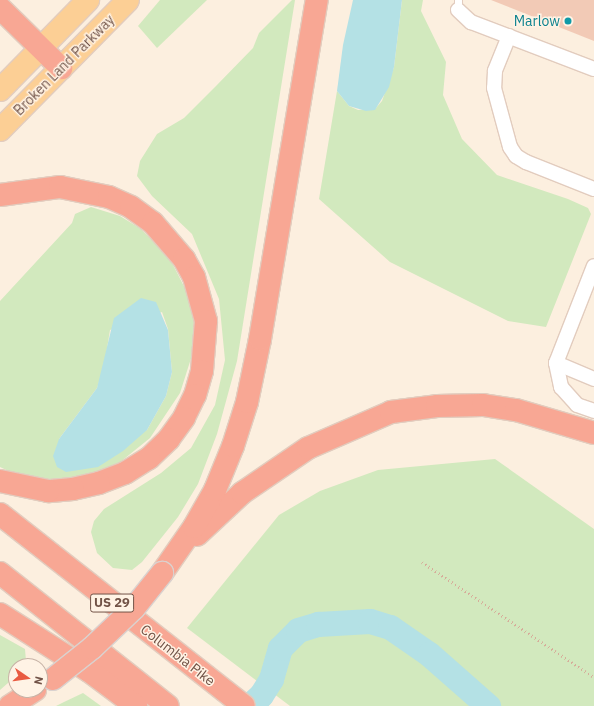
<!DOCTYPE html>
<style>
body{margin:0}
#map{position:relative;width:594px;height:706px;overflow:hidden;background:#fcefdf;font-family:"IBM Plex Sans",sans-serif}
div>[style]{position:absolute}
[style*='--x']{left:calc(var(--x)*1px);top:calc(var(--y)*1px);width:calc(var(--w)*1px);rotate:calc(var(--a)*1deg)}
.green>*{inset:0;background:#d2e9be}
.water>*{inset:0;background:#b4e1e5}
.river>*{height:25px;margin:-12.5px;padding:0 12.5px;transform-origin:12.5px;border-radius:12.5px;background:#b4e1e5}
.building>*{inset:0;background:#f2cab6}
.path>*{height:2.5px;margin-top:-1.25px;transform-origin:0;background:repeating-linear-gradient(90deg,#d6ad9a 0 1px,transparent 0 4px)}
.roads{filter:drop-shadow(1px 0 #e2ccbe) drop-shadow(-1px 0 #e2ccbe) drop-shadow(0 1px #e2ccbe) drop-shadow(0 -1px #e2ccbe)}
.lane>*{height:7px;margin:-3.5px;padding:0 3.5px;transform-origin:3.5px;border-radius:3.5px;background:#fff}
.street>*{height:14px;margin:-7px;padding:0 7px;transform-origin:7px;border-radius:7px;background:#fff}
.primary>*{height:22px;margin:-11px;padding:0 11px;transform-origin:11px;border-radius:11px;background:#fccf95}
.highway>*{height:22px;margin:-11px;padding:0 11px;transform-origin:11px;border-radius:11px;background:#f8a794}
.bridges{filter:drop-shadow(1px 0 #dad2cf) drop-shadow(-1px 0 #dad2cf) drop-shadow(0 1px #dad2cf) drop-shadow(0 -1px #dad2cf)}
.highway-bridge>*{height:22px;margin:-11px;padding:0 11px;transform-origin:11px;border-radius:11px;background:#f8a794}
.dots>*{width:11px;height:11px;translate:-50% -50%;box-sizing:border-box;border:2px solid #fff3e5;border-radius:50%}
span{translate:-50% -50%;white-space:nowrap;text-align:center;line-height:1.15;-webkit-text-stroke:3px #fff3e5;paint-order:stroke}
.shield-label span{padding:1px 3px;background:#fff3e5;border:1px solid;border-radius:3px;-webkit-text-stroke-width:0}
.shield-label{font-size:13px;color:#725347;font-weight:700}
.culture-label{font-size:14px;color:#0d838f}
.right{translate:-100% -50%;text-align:right}
.street-label{font-size:14px;color:#725347}
.north{position:absolute;left:8px;top:658px;width:40px;height:40px;box-sizing:border-box;background:#fff3e5;border:1px solid #c7b3a6;border-radius:50%;rotate:103deg;font-size:11px;font-weight:700;line-height:16px;text-align:center;color:#725347}
.north::after{content:'';display:block;margin:auto;width:14px;height:18px;background:#e95b41;clip-path:polygon(50% 0,100% 100%,50% 72%,0 100%)}
</style>
<div id="map">
<div class="green">
<div style="clip-path:polygon(160px 0,207px 0,157px 48px,138px 26px)"></div>
<div style="clip-path:polygon(292px 0,295px 0,237px 361px,217px 434px,198px 484px,178px 517px,142px 562px,132px 570px,113px 568px,97px 553px,91px 532px,94px 521px,104px 509px,161px 473px,191px 448px,215px 405px,225px 360px,219px 299px,192px 234px,152px 196px,137px 176px,140px 161px,157px 134px,184px 118px,216px 86px,253px 48px,259px 33px)"></div>
<div style="clip-path:polygon(402px 0,423px 0,421px 11px,446px 62px,443px 95px,462px 139px,497px 175px,568px 199px,588px 208px,591px 214px,546px 327px,508px 321px,390px 262px,319px 199px,337px 91px,349px 106px,358px 110px,375px 109px,382px 101px,394px 67px)"></div>
<div style="clip-path:polygon(evenodd,91px 207px,120px 216px,141px 229px,170px 259px,190px 298px,195px 326px,194px 349px,180px 393px,150px 438px,119px 463px,101px 473px,75px 480px,45px 481px,15px 474px,0 467px,0 301px,72px 223px,75px 214px,91px 207px,162px 312px,168px 329px,172px 372px,166px 396px,147px 430px,59px 439px,97px 388px,104px 367px,110px 330px,162px 312px)"></div>
<div style="clip-path:polygon(495px 459px,594px 529px,594px 706px,290px 706px,187px 628px,279px 515px,320px 491px,378px 470px)"></div>
<div style="clip-path:polygon(0 635px,25px 649px,26px 661px,24px 666px,16px 666px,16px 676px,0 690px)"></div>
<div style="clip-path:polygon(83px 693px,101px 706px,56px 706px,64px 702px)"></div>
</div>
<div class="water">
<div style="clip-path:polygon(353px 0,402px 0,394px 67px,389px 87px,375px 110px,366px 111px,349px 106px,337px 91px,343px 45px)"></div>
<div style="clip-path:polygon(141px 298px,156px 302px,168px 330px,172px 372px,166px 396px,147px 430px,123px 451px,98px 467px,66px 472px,57px 467px,53px 456px,59px 439px,97px 388px,114px 318px)"></div>
</div>
<div class="river">
<div style="--x:249;--y:706;--w:16;--a:-43"></div>
<div style="--x:261;--y:695;--w:19;--a:-58"></div>
<div style="--x:271;--y:679;--w:32;--a:-74"></div>
<div style="--x:280;--y:648;--w:25;--a:-45"></div>
<div style="--x:298;--y:630;--w:21;--a:-17"></div>
<div style="--x:318;--y:624;--w:52;--a:-3.3"></div>
<div style="--x:370;--y:621;--w:21;--a:17"></div>
<div style="--x:390;--y:627;--w:47;--a:34.7"></div>
<div style="--x:429;--y:654;--w:79;--a:41.4"></div>
</div>
<div class="building">
<div style="clip-path:polygon(491px 0,594px 0,594px 41px)"></div>
</div>
<div class="path">
<div style="--x:422;--y:562;--w:207;--a:33.8"></div>
</div>
<div class="roads">
<div class="lane">
<div style="--x:458;--y:10;--w:10;--a:-90"></div>
</div>
<div class="street">
<div style="--x:458;--y:10;--w:18;--a:43"></div>
<div style="--x:471;--y:22;--w:132;--a:20.9"></div>
<div style="--x:509;--y:36;--w:38;--a:112"></div>
<div style="--x:495;--y:71;--w:17;--a:93"></div>
<div style="--x:494;--y:88;--w:61;--a:74.8"></div>
<div style="--x:510;--y:147;--w:11;--a:56"></div>
<div style="--x:516;--y:156;--w:12;--a:31"></div>
<div style="--x:526;--y:162;--w:73;--a:21.7"></div>
<div style="--x:556;--y:363;--w:104;--a:-68.6"></div>
<div style="--x:556;--y:363;--w:25;--a:78"></div>
<div style="--x:561;--y:387;--w:24;--a:48"></div>
<div style="--x:577;--y:405;--w:18;--a:19"></div>
<div style="--x:556;--y:363;--w:41;--a:22.8"></div>
</div>
<div class="primary">
<div style="--x:0;--y:90;--w:126;--a:-45.6"></div>
<div style="--x:0;--y:130;--w:182;--a:-45.4"></div>
</div>
<div class="highway">
<div style="--x:0;--y:8;--w:86;--a:44.5"></div>
<div style="--x:0;--y:195;--w:61;--a:-7.6"></div>
<div style="--x:60;--y:187;--w:50;--a:11.5"></div>
<div style="--x:109;--y:197;--w:24;--a:24"></div>
<div style="--x:131;--y:207;--w:27;--a:36"></div>
<div style="--x:153;--y:223;--w:48;--a:49.3"></div>
<div style="--x:184;--y:259;--w:21;--a:61"></div>
<div style="--x:194;--y:277;--w:46;--a:74.7"></div>
<div style="--x:206;--y:321;--w:50;--a:94.6"></div>
<div style="--x:202;--y:371;--w:25;--a:106"></div>
<div style="--x:195;--y:395;--w:25;--a:116"></div>
<div style="--x:184;--y:418;--w:26;--a:126"></div>
<div style="--x:169;--y:439;--w:28;--a:136"></div>
<div style="--x:149;--y:458;--w:28;--a:148"></div>
<div style="--x:125;--y:473;--w:28;--a:159"></div>
<div style="--x:99;--y:483;--w:27;--a:167"></div>
<div style="--x:73;--y:489;--w:25;--a:175"></div>
<div style="--x:48;--y:491;--w:49;--a:-168.2"></div>
<div style="--x:0;--y:514;--w:310;--a:38.2"></div>
<div style="--x:197;--y:535;--w:62;--a:-43"></div>
<div style="--x:242;--y:493;--w:80;--a:-34.3"></div>
<div style="--x:308;--y:448;--w:90;--a:-23.4"></div>
<div style="--x:391;--y:412;--w:46;--a:-7.4"></div>
<div style="--x:437;--y:406;--w:46;--a:-1.2"></div>
<div style="--x:483;--y:405;--w:33;--a:9"></div>
<div style="--x:516;--y:410;--w:81;--a:16.4"></div>
<div style="--x:0;--y:573;--w:214;--a:38.4"></div>
<div style="--x:162;--y:573;--w:56;--a:-55.2"></div>
<div style="--x:194;--y:527;--w:43;--a:-60.4"></div>
<div style="--x:215;--y:490;--w:48;--a:-67.8"></div>
<div style="--x:233;--y:446;--w:46;--a:-72.3"></div>
<div style="--x:247;--y:402;--w:64;--a:-78.3"></div>
<div style="--x:260;--y:339;--w:344;--a:-80.5"></div>
<div style="--x:0;--y:614;--w:106;--a:32.6"></div>
<div style="--x:89;--y:671;--w:59;--a:36.7"></div>
<div style="--x:10;--y:706;--w:30;--a:-33"></div>
</div>
</div>
<div class="bridges">
<div class="highway-bridge">
<div style="--x:53;--y:679;--w:50;--a:-38.5"></div>
<div style="--x:92;--y:648;--w:58;--a:-43.6"></div>
<div style="--x:134;--y:608;--w:45;--a:-51.3"></div>
</div>
</div>
<div class="dots">
<div style="left:568px;top:21px;background:#0f9aa8"></div>
</div>
<div class="shield-label">
<span style="left:112px;top:603px">US 29</span>
</div>
<div class="culture-label">
<span class="right" style="left:560px;top:21px">Marlow</span>
</div>
<div class="street-label">
<span style="left:64px;top:65px;rotate:-45deg">Broken Land Parkway</span>
<span style="left:178px;top:655px;rotate:38deg">Columbia Pike</span>
</div>
<div class="north">N</div>
</div>
